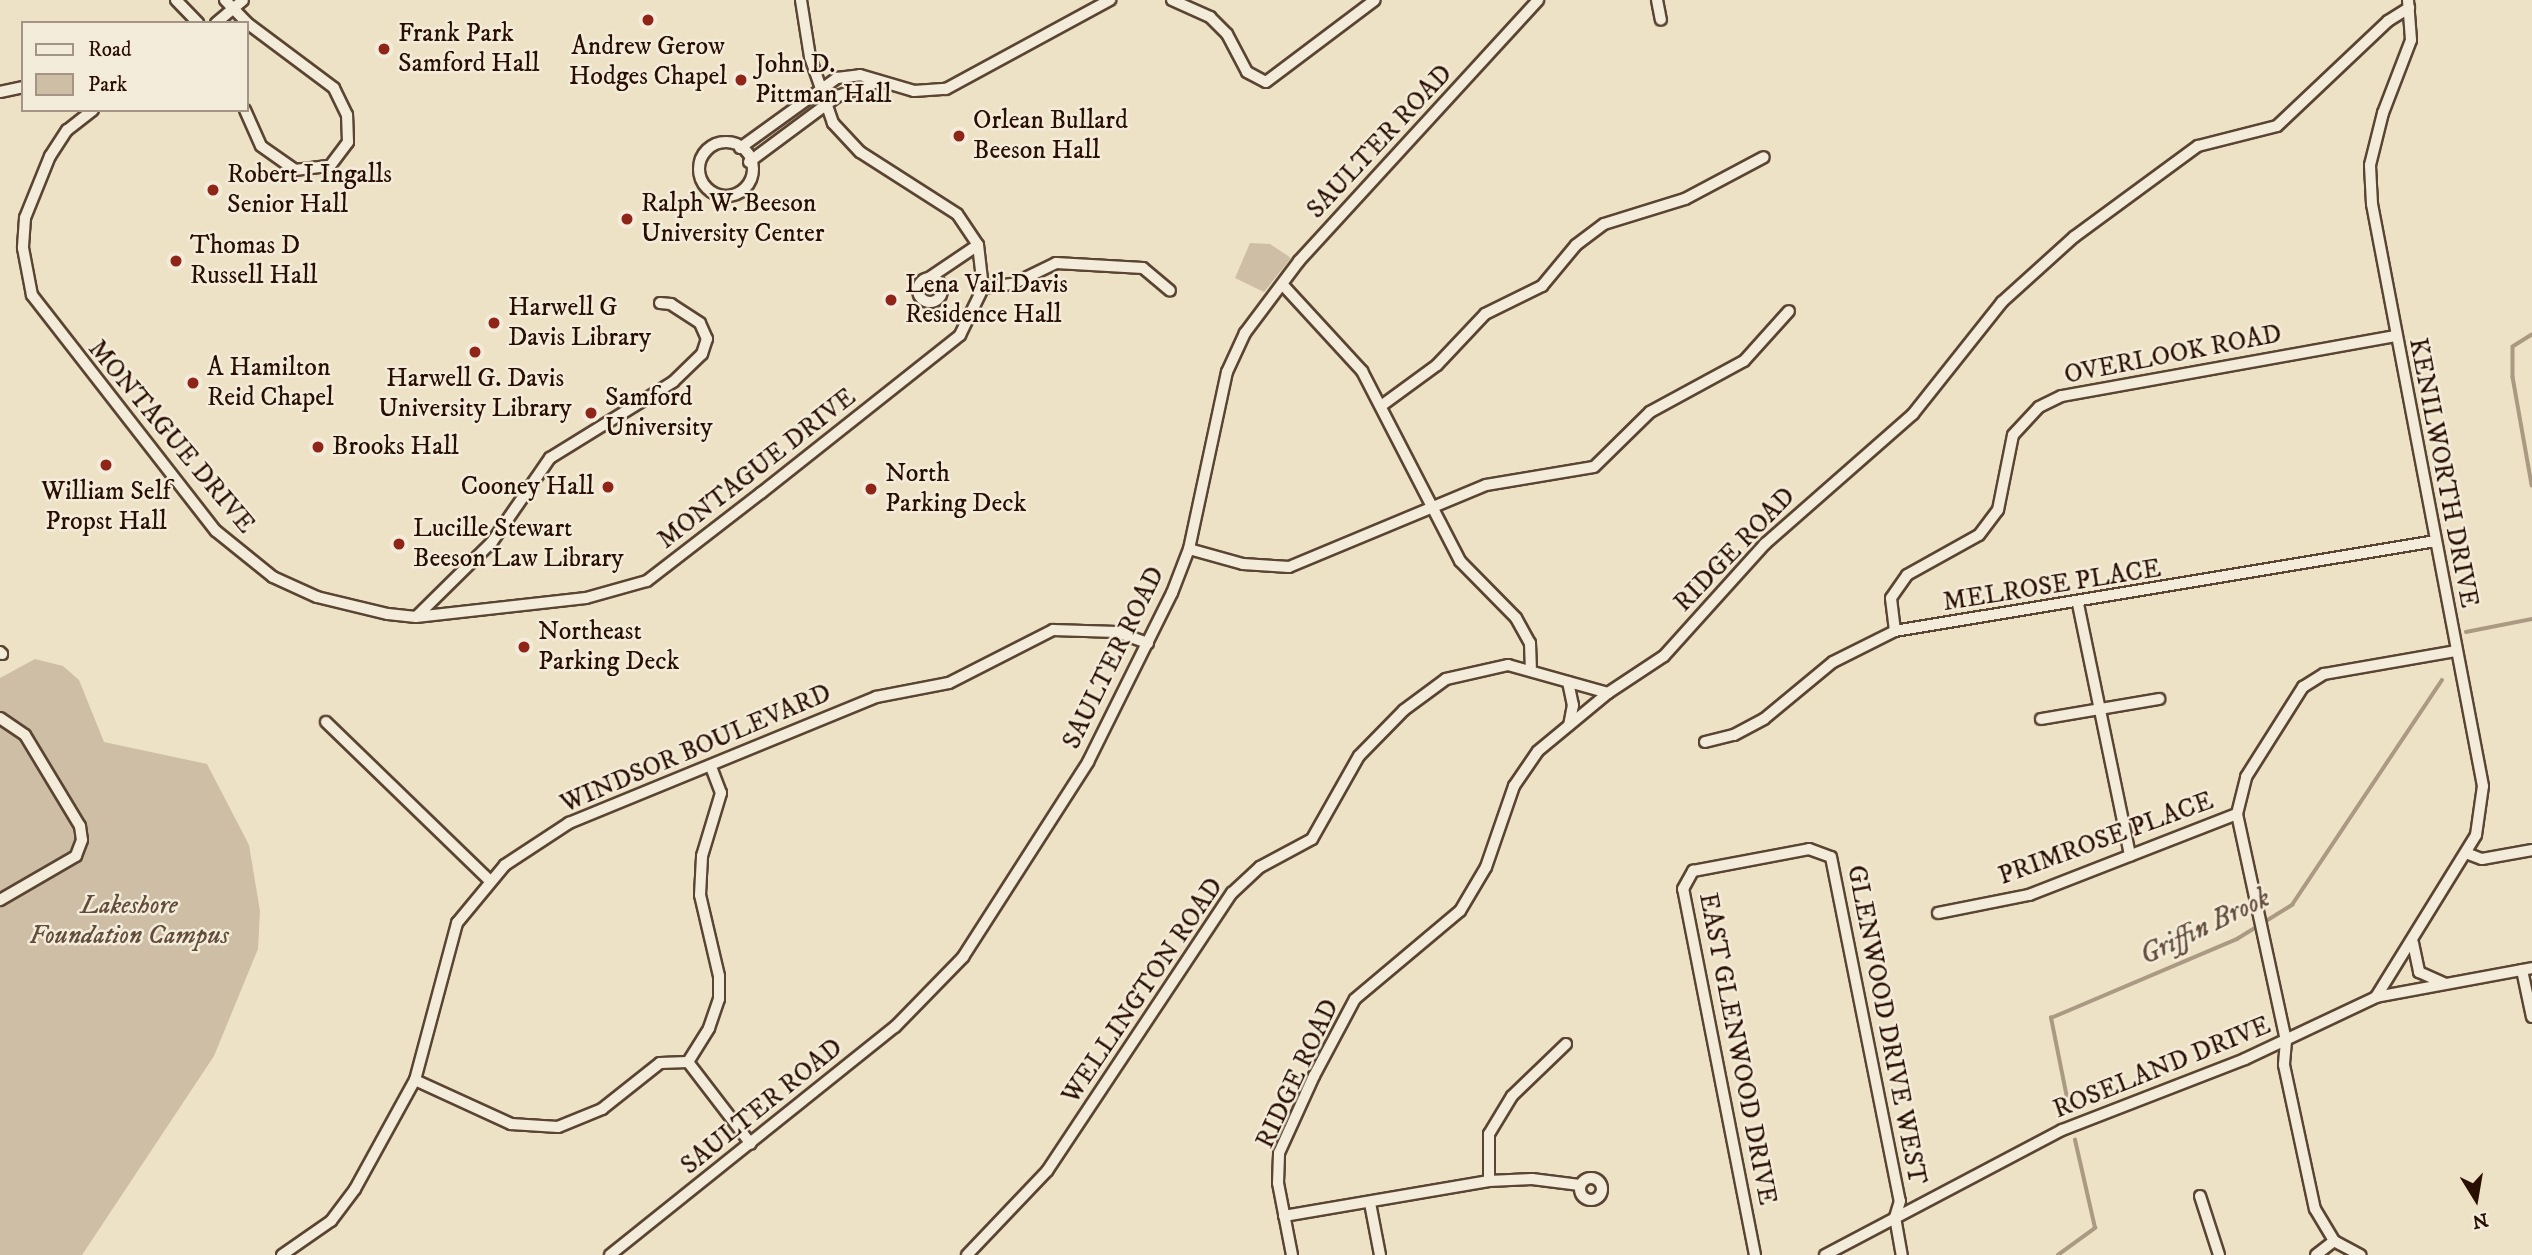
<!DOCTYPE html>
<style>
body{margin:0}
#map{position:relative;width:2532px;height:1255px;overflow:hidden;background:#eee2c6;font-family:"IM FELL DW Pica",serif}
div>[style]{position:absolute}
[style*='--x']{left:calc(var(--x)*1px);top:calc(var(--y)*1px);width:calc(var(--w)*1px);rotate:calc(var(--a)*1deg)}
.green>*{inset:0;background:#cdbea5}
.stream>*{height:3.5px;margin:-1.75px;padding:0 1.75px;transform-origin:1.75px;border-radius:1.75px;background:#ab9a83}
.roads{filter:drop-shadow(2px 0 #5a4432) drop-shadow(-2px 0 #5a4432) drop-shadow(0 2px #5a4432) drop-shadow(0 -2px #5a4432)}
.street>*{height:10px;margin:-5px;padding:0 5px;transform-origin:5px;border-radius:5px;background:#f4ecda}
.street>.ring{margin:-5px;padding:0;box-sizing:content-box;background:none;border:10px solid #f4ecda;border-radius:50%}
.dots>*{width:19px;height:19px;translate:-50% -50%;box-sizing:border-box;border:4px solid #f4ecda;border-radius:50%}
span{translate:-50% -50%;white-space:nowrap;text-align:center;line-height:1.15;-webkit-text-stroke:5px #f4ecda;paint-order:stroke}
.poi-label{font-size:26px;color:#290f01}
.left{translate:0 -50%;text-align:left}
.right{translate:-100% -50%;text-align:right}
.street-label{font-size:26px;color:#290f01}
.park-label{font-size:26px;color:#624c3a;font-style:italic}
.water-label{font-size:28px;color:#644e3c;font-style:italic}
.legend{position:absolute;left:21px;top:21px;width:228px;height:91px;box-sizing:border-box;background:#f4ecda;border:2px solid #a39483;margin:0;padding:9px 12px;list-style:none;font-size:21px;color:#290f01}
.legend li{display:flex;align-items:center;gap:14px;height:35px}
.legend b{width:35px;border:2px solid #a39483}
.north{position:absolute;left:2441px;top:1164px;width:70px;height:70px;-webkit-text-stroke:5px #f4ecda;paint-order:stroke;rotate:169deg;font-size:19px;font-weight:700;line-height:28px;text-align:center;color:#290f01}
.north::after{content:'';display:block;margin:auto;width:24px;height:32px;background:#290f01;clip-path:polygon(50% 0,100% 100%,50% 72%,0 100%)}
</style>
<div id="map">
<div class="green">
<div style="clip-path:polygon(1250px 243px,1270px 244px,1291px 258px,1264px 292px,1235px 278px)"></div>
<div style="clip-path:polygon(35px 659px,63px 666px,79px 680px,104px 742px,207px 764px,249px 845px,260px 911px,258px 949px,214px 1056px,82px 1255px,0 1255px,0 678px)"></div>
</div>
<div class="stream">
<div style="--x:2532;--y:335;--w:22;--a:148"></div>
<div style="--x:2513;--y:347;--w:30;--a:90"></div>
<div style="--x:2513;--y:377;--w:110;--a:80"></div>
<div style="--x:2466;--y:632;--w:67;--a:-11.1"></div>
<div style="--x:2070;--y:1113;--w:97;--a:-101.3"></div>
<div style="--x:2051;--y:1018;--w:202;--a:-23"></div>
<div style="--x:2237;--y:939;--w:65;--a:-31.7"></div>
<div style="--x:2292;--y:905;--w:270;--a:-56.3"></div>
<div style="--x:2058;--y:1255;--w:46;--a:-36.1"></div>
<div style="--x:2095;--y:1228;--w:90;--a:-102.8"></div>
</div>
<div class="roads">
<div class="street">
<div style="--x:176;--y:0;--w:32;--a:46"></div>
<div style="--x:225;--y:0;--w:32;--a:46"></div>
<div style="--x:1172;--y:0;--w:42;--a:24.1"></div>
<div style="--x:1210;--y:17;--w:24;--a:45"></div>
<div style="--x:1227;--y:34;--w:43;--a:62.2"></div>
<div style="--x:1247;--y:72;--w:21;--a:28"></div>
<div style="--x:1266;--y:82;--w:136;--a:-37"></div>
<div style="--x:1657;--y:0;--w:20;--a:79"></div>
<div style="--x:216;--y:23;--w:35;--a:-40"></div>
<div style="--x:0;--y:92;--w:24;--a:-12"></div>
<div style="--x:93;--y:110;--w:33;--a:142"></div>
<div style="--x:67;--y:130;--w:31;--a:123"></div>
<div style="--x:50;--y:156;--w:67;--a:112"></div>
<div style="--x:25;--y:218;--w:30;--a:94"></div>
<div style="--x:23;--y:248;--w:48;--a:79.2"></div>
<div style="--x:32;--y:295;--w:299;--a:52.1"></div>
<div style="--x:216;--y:531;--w:73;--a:38.9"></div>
<div style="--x:273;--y:577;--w:48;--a:24.4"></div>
<div style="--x:317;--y:597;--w:73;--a:13.5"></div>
<div style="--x:388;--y:614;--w:28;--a:6"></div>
<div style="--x:416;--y:617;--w:171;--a:-6.4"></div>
<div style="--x:586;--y:598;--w:63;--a:-15.6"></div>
<div style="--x:647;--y:581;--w:144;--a:-37.7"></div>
<div style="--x:761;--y:493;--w:254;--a:-38.4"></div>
<div style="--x:960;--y:335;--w:52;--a:-63.9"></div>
<div style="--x:983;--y:288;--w:43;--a:-96.6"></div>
<div style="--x:978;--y:245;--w:37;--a:-124"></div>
<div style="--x:957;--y:214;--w:115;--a:-147.4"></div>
<div style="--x:860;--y:152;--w:40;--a:-133"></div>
<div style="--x:833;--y:123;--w:70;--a:-109.2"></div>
<div style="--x:810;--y:57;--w:58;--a:-99"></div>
<div style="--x:245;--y:110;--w:39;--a:66"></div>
<div style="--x:261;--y:146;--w:42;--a:35.2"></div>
<div style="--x:295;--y:170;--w:35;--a:-7"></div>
<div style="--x:330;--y:166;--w:30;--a:-53"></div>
<div style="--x:348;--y:142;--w:27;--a:-92"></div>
<div style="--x:347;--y:115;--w:30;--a:-116"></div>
<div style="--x:334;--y:88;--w:109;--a:-143.2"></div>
<div class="ring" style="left:699px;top:142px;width:44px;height:44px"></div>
<div style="--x:740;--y:148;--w:120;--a:-35.8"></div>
<div style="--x:837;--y:78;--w:23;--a:-7"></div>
<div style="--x:860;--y:75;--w:56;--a:16.5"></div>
<div style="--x:914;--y:91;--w:32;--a:-4"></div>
<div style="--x:946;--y:89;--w:187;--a:-28.5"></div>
<div style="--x:749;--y:162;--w:111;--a:-36.6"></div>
<div style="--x:838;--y:96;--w:41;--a:-19.7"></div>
<div style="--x:929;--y:278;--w:59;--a:-34"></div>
<div class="ring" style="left:918px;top:278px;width:14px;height:14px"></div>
<div style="--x:1283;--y:285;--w:117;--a:47.4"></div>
<div style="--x:1362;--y:371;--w:214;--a:62.7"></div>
<div style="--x:1460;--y:561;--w:80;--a:45.5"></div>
<div style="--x:1516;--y:618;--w:29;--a:61"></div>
<div style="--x:1530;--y:643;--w:24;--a:88"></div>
<div style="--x:983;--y:288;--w:30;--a:-8"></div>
<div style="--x:1013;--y:284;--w:48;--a:-26"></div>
<div style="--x:1056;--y:263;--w:87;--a:3.3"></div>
<div style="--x:1143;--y:268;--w:35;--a:40"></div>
<div style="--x:1381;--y:406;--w:69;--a:-36.2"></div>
<div style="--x:1437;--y:365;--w:70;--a:-46.7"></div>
<div style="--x:1485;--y:314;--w:64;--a:-26.2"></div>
<div style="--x:1542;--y:286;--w:53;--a:-50.3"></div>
<div style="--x:1576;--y:245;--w:35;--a:-37"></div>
<div style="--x:1604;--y:224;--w:85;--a:-17.2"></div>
<div style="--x:1685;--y:199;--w:89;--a:-28"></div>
<div style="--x:1189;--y:549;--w:56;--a:15.5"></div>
<div style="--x:1243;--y:564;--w:46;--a:3.7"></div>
<div style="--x:1289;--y:567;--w:213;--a:-22.6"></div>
<div style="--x:1486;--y:485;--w:109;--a:-9.5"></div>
<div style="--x:1594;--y:467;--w:78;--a:-44.5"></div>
<div style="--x:1650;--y:412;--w:107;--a:-28.5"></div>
<div style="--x:1744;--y:361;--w:67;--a:-48"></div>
<div style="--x:2078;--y:604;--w:257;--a:78.3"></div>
<div style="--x:417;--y:616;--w:105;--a:-44.6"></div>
<div style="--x:492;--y:542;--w:102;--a:-55.4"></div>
<div style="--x:550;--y:458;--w:145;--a:-31.7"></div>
<div style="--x:673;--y:382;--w:40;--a:-44"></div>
<div style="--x:702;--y:354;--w:16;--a:-72"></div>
<div style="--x:707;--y:339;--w:17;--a:-114"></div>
<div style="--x:700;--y:323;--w:35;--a:-147"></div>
<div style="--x:671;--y:304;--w:11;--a:-175"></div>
<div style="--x:1895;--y:631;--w:33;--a:-97"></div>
<div style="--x:1891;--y:598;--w:28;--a:-55"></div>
<div style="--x:1907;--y:575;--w:82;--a:-29.1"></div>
<div style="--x:1979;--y:535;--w:31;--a:-53"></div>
<div style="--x:1998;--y:510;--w:76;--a:-78.7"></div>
<div style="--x:2013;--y:435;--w:38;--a:-47"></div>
<div style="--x:2039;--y:407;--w:25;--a:-26"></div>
<div style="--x:2062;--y:396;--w:338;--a:-10.2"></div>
<div style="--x:0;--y:652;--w:3;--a:45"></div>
<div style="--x:1568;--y:682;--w:24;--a:78"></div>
<div style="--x:1573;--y:705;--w:20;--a:101"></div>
<div style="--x:0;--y:718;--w:30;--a:34"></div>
<div style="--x:25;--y:735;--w:106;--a:58.9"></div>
<div style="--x:80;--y:826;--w:14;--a:82"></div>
<div style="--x:82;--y:840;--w:17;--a:111"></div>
<div style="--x:76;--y:856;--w:88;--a:149.9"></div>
<div style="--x:2041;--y:719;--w:120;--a:-9.6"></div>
<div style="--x:326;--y:722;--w:227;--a:44.1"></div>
<div style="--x:1705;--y:742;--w:30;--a:-14"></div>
<div style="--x:1734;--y:735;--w:34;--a:-28"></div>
<div style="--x:1764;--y:719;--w:89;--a:-39.6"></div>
<div style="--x:1833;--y:662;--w:69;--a:-26.6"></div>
<div style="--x:1895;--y:631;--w:547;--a:-9.46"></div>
<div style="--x:2237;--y:814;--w:232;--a:77.8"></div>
<div style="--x:2286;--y:1041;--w:24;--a:95"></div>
<div style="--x:2284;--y:1065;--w:147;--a:77.9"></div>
<div style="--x:2315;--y:1209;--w:37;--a:59"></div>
<div style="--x:2334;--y:1241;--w:30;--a:28"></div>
<div style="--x:2466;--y:853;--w:17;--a:21"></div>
<div style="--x:2482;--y:859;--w:51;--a:-10.2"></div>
<div style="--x:1938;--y:913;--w:93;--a:-11.2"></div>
<div style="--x:2029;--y:895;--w:223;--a:-21.3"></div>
<div style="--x:2237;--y:814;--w:38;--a:-76"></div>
<div style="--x:2246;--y:777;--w:107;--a:-57.7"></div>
<div style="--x:2303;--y:687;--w:25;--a:-32"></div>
<div style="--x:2324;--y:674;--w:134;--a:-9.9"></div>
<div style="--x:2413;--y:943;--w:30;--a:78"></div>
<div style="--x:2419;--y:972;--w:27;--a:24"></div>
<div style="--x:2522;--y:970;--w:48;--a:78"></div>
<div style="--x:2376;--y:997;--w:190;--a:-58.3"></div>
<div style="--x:2476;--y:835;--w:49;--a:-81.9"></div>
<div style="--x:2483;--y:786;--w:592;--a:-100.8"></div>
<div style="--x:2372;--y:204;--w:39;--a:-93"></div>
<div style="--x:2370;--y:165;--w:54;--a:-76"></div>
<div style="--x:2383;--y:113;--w:78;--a:-69"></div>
<div style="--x:2411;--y:40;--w:40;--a:-94.3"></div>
<div style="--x:688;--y:1062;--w:40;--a:-58"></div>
<div style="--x:709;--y:1028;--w:31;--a:-71"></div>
<div style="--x:719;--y:999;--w:23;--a:-90"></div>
<div style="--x:719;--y:976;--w:83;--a:-103.2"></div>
<div style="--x:700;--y:895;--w:39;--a:-87"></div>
<div style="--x:702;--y:856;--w:66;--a:-73.2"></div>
<div style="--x:721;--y:793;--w:28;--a:-111"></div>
<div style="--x:415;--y:1080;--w:106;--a:24.6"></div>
<div style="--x:511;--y:1124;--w:47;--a:3.7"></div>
<div style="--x:558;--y:1127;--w:48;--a:-22.2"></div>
<div style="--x:602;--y:1109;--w:74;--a:-38.4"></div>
<div style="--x:660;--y:1063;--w:28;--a:-2"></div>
<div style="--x:688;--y:1062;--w:103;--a:52.5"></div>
<div class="ring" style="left:1580px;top:1178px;width:12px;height:12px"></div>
<div style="--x:1489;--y:1181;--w:47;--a:-90"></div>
<div style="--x:1489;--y:1134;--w:44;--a:-58.8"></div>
<div style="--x:1512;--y:1096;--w:75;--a:-43.9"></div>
<div style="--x:2200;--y:1196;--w:62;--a:72.1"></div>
<div style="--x:1370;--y:1203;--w:53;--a:79.1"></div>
<div style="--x:1284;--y:1216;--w:208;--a:-9.7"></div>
<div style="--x:1489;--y:1181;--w:43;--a:-2.7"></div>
<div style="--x:1532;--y:1179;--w:48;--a:7.1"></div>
<div style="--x:282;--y:1255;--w:60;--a:-34.8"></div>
<div style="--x:331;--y:1221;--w:40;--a:-53"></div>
<div style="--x:355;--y:1189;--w:124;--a:-61.2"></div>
<div style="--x:415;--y:1080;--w:163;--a:-75"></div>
<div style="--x:457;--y:923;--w:75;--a:-50.4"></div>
<div style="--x:505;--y:865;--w:77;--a:-33.3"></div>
<div style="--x:569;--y:823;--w:332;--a:-22.3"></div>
<div style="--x:876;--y:697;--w:74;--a:-10.9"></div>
<div style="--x:949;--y:683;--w:117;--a:-27"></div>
<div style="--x:1053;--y:630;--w:64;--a:1.8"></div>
<div style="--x:1117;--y:632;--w:33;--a:20"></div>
<div style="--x:610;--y:1255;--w:365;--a:-38.7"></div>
<div style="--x:895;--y:1027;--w:98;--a:-45.8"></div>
<div style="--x:963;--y:957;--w:232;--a:-57.3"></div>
<div style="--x:1088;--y:762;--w:189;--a:-63.6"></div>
<div style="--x:1172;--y:593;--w:47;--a:-68.9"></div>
<div style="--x:1189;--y:549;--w:181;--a:-77.9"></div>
<div style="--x:1227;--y:372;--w:43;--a:-65.2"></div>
<div style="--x:1245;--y:333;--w:90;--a:-53.1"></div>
<div style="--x:1299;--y:261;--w:354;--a:-47.5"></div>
<div style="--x:967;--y:1255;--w:116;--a:-46.4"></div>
<div style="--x:1047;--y:1171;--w:334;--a:-56.4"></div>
<div style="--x:1232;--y:893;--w:38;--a:-43"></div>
<div style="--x:1260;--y:867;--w:59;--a:-28.3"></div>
<div style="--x:1312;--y:839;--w:95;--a:-60.5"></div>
<div style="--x:1359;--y:756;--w:64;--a:-45.6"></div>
<div style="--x:1404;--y:710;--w:52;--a:-36.4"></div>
<div style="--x:1446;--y:679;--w:64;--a:-12.7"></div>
<div style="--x:1508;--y:665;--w:104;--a:15.6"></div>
<div style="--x:1292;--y:1255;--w:73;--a:-101"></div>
<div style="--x:1278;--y:1183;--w:30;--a:-88"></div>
<div style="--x:1279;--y:1153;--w:85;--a:-65.6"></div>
<div style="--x:1314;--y:1076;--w:87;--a:-62"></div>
<div style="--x:1355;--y:999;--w:137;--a:-40"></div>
<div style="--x:1460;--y:911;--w:51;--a:-59.4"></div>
<div style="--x:1486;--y:867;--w:86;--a:-70.9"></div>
<div style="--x:1514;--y:786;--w:42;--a:-55.6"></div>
<div style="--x:1538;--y:751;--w:91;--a:-39.6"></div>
<div style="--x:1608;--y:693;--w:67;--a:-33.5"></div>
<div style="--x:1664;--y:656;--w:151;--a:-48"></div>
<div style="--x:1765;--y:544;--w:197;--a:-41.3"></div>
<div style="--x:1913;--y:414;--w:143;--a:-51.5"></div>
<div style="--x:2002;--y:302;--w:97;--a:-42.1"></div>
<div style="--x:2074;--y:237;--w:154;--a:-36.3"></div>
<div style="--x:2198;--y:146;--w:81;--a:-14.2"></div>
<div style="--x:2277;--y:126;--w:153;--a:-43.4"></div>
<div style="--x:2388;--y:21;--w:25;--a:-32"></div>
<div style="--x:1755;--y:1255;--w:373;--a:-101.1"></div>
<div style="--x:1683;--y:889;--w:21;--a:-61"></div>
<div style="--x:1693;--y:871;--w:118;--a:-10.7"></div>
<div style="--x:1809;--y:849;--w:23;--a:20"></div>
<div style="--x:1831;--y:857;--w:351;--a:78.7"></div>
<div style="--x:1900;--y:1201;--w:17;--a:107"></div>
<div style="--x:1895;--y:1217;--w:39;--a:80"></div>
<div style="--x:1825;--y:1255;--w:268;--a:-27.8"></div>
<div style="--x:2062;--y:1130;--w:196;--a:-21.2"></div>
<div style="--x:2245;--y:1059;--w:145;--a:-25.3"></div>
<div style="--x:2376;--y:997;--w:159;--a:-10.5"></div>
<div style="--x:2316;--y:1255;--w:23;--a:-38"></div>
</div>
</div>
<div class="dots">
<div style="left:648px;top:20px;background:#8f2418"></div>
<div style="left:384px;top:49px;background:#8f2418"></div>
<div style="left:741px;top:80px;background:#8f2418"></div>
<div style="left:959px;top:136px;background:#8f2418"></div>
<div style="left:213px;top:190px;background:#8f2418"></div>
<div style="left:627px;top:219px;background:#8f2418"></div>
<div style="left:176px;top:261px;background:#8f2418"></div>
<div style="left:891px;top:300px;background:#8f2418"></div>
<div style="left:494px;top:323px;background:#8f2418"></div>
<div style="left:475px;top:352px;background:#8f2418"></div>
<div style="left:193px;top:383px;background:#8f2418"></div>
<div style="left:591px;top:413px;background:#8f2418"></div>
<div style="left:318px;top:447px;background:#8f2418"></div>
<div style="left:106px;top:465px;background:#8f2418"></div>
<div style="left:608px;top:487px;background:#8f2418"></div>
<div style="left:871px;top:489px;background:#8f2418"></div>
<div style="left:399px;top:544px;background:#8f2418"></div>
<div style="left:524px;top:647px;background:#8f2418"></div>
</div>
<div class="poi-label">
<span class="left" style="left:398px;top:49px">Frank Park<br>Samford Hall</span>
<span style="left:648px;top:62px">Andrew Gerow<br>Hodges Chapel</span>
<span class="left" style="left:755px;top:80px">John D.<br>Pittman Hall</span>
<span class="left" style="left:973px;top:136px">Orlean Bullard<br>Beeson Hall</span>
<span class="left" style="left:227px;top:190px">Robert I Ingalls<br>Senior Hall</span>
<span class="left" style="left:641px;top:219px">Ralph W. Beeson<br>University Center</span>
<span class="left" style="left:190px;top:261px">Thomas D<br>Russell Hall</span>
<span class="left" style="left:905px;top:300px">Lena Vail Davis<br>Residence Hall</span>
<span class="left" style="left:508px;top:323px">Harwell G<br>Davis Library</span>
<span class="left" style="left:207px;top:383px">A Hamilton<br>Reid Chapel</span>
<span style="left:475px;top:394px">Harwell G. Davis<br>University Library</span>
<span class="left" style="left:605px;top:413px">Samford<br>University</span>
<span class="left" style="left:332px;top:447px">Brooks Hall</span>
<span class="left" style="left:885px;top:489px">North<br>Parking Deck</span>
<span class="right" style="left:594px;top:487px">Cooney Hall</span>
<span style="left:106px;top:507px">William Self<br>Propst Hall</span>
<span class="left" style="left:413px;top:544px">Lucille Stewart<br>Beeson Law Library</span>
<span class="left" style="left:538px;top:647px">Northeast<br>Parking Deck</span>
</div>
<div class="street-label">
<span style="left:1380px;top:142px;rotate:-47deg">SAULTER ROAD</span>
<span style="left:2173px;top:355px;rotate:-11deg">OVERLOOK ROAD</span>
<span style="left:171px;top:437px;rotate:50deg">MONTAGUE DRIVE</span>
<span style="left:757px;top:469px;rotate:-38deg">MONTAGUE DRIVE</span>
<span style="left:2443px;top:473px;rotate:79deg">KENILWORTH DRIVE</span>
<span style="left:1735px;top:550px;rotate:-46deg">RIDGE ROAD</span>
<span style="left:2052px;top:586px;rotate:-9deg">MELROSE PLACE</span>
<span style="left:1114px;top:658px;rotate:-64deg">SAULTER ROAD</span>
<span style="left:696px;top:749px;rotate:-23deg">WINDSOR BOULEVARD</span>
<span style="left:2106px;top:839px;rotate:-20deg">PRIMROSE PLACE</span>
<span style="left:1143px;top:991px;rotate:-56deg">WELLINGTON ROAD</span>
<span style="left:1886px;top:1025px;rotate:79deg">GLENWOOD DRIVE WEST</span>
<span style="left:1737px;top:1049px;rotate:79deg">EAST GLENWOOD DRIVE</span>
<span style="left:2162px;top:1068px;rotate:-22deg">ROSELAND DRIVE</span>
<span style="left:1298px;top:1074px;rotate:-65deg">RIDGE ROAD</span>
<span style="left:762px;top:1107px;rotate:-39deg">SAULTER ROAD</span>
</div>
<div class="park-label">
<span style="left:129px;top:921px">Lakeshore<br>Foundation Campus</span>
</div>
<div class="water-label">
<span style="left:2205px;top:927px;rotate:-26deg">Griffin Brook</span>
</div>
<ul class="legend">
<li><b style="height:9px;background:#f4ecda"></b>Road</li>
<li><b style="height:19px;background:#cdbea5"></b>Park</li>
</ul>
<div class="north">N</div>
</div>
